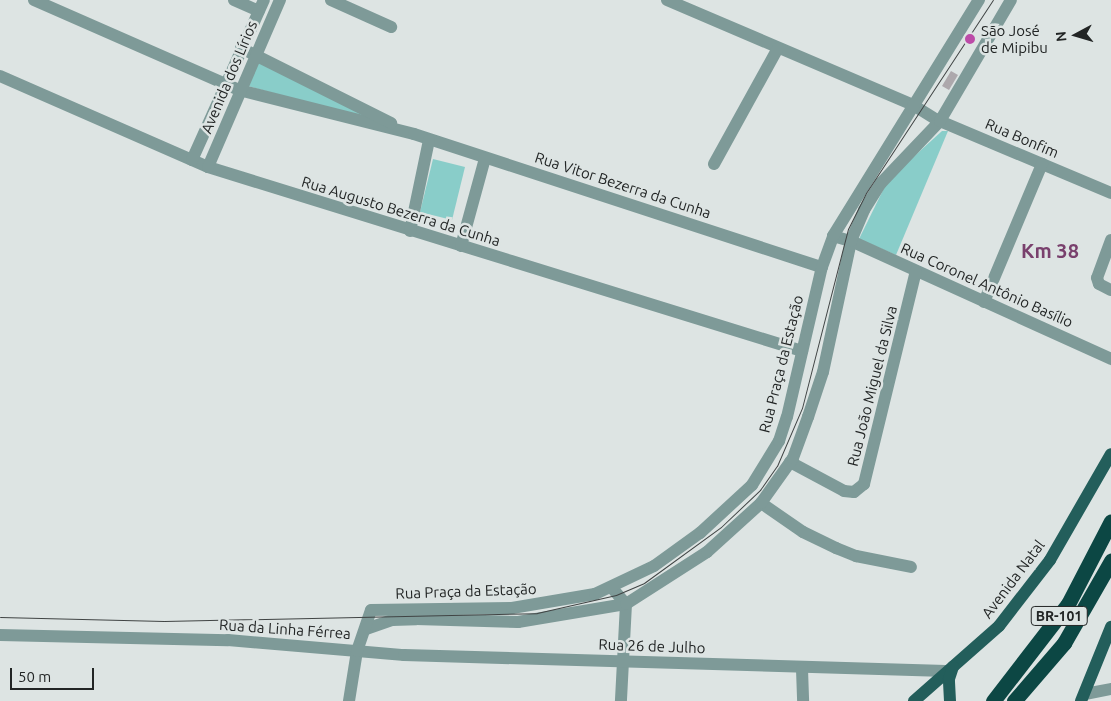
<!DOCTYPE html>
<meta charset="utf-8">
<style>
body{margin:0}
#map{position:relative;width:1111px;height:701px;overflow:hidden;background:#dde4e3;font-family:Ubuntu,sans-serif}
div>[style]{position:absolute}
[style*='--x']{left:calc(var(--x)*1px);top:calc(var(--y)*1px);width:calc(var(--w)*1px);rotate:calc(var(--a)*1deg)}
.green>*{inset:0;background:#89cdc9}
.building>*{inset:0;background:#ada8ac}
.minor>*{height:12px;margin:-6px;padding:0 6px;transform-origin:6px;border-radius:6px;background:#7e9a98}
.major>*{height:12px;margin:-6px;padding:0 6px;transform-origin:6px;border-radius:6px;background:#235e5b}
.highway>*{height:15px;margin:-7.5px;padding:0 7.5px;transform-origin:7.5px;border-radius:7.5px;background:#0c4744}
.tram>*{height:1px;margin:-0.5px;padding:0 0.5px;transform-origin:0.5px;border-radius:0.5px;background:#404444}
.dots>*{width:14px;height:14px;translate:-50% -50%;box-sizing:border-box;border:2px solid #dde4e3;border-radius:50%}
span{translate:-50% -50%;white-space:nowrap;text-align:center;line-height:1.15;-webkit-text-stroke:5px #dde4e3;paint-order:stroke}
.shield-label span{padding:1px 4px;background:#dde4e3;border:1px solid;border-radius:4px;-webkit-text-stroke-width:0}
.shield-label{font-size:14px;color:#222525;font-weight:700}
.poi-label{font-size:15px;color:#222525}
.left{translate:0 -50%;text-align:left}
.street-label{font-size:15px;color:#222525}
.district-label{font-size:20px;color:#79406d;font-weight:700}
.north{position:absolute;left:1051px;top:10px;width:50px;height:50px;-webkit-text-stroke:4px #dde4e3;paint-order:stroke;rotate:264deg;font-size:14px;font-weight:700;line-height:20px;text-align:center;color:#222525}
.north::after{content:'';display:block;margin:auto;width:18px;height:22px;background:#222525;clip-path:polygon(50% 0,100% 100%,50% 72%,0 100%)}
.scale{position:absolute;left:10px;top:668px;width:84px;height:22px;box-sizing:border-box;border:2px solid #222525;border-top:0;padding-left:6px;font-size:15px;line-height:18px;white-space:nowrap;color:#222525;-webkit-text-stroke:4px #dde4e3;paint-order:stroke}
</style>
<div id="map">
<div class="green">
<div style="clip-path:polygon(258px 62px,383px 123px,248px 86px)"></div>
<div style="clip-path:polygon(942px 131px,948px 131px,896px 255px,859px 239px,888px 180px)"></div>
<div style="clip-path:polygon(433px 159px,465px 167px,452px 220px,420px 212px)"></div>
</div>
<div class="building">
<div style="clip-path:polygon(951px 71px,958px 75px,949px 90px,942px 86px)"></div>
</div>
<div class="minor">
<div style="--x:34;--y:0;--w:224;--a:23.7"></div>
<div style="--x:239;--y:90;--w:180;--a:14.1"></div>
<div style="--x:414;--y:134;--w:429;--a:18.1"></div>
<div style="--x:234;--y:0;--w:27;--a:24"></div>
<div style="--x:331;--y:0;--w:66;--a:24.2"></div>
<div style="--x:667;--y:0;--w:267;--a:23.1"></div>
<div style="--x:913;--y:105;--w:26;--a:32"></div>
<div style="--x:935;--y:119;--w:191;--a:22.8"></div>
<div style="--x:241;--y:48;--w:168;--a:26.6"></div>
<div style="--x:0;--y:76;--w:227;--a:23.6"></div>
<div style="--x:208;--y:167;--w:622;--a:17.21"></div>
<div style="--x:192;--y:160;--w:175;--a:-65.8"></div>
<div style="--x:714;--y:164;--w:132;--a:-61.1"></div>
<div style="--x:208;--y:167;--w:182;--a:-66.7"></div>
<div style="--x:410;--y:231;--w:93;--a:-78.2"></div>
<div style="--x:833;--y:236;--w:19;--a:16"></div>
<div style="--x:851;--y:241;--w:286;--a:24.4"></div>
<div style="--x:1111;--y:240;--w:40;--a:110.2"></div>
<div style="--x:1097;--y:278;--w:6;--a:72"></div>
<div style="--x:1099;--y:284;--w:13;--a:27"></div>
<div style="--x:461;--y:246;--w:91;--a:-74.7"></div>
<div style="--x:984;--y:302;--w:150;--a:-67.2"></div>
<div style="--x:790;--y:462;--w:61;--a:28.2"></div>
<div style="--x:844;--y:491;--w:10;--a:6"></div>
<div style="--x:854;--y:492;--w:13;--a:-39"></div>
<div style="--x:864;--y:484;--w:219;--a:-76.3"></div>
<div style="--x:761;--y:503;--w:51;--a:34.6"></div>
<div style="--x:803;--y:532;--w:37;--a:26"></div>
<div style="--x:836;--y:548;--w:22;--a:22"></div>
<div style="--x:856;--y:556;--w:56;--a:11.3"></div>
<div style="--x:612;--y:588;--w:21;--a:49"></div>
<div style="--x:626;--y:604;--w:97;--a:93"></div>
<div style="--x:366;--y:629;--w:28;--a:-19"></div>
<div style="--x:392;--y:620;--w:24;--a:-2"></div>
<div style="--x:416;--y:619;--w:102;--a:1.7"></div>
<div style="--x:518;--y:622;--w:109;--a:-9.5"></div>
<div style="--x:626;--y:604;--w:96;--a:-32.7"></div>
<div style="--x:707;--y:552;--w:73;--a:-42.2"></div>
<div style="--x:761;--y:503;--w:55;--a:-54.6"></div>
<div style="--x:793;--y:458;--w:44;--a:-69.9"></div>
<div style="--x:808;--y:417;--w:47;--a:-71.6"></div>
<div style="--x:823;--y:372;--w:134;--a:-77.9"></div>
<div style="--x:851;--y:241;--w:34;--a:-67"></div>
<div style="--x:864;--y:210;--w:32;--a:-58"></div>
<div style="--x:881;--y:183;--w:86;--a:-46.4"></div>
<div style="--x:940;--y:121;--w:140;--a:-59.6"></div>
<div style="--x:0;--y:635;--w:228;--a:1.3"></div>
<div style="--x:228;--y:640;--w:177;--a:4.9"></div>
<div style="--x:404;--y:655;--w:542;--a:1.69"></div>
<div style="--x:802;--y:669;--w:32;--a:88"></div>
<div style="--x:1085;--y:694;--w:26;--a:-11"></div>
<div style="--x:349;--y:701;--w:51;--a:-80.9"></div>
<div style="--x:357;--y:651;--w:43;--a:-71.1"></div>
<div style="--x:371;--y:610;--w:141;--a:-0.8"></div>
<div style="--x:512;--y:608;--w:84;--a:-9.6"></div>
<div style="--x:595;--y:594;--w:65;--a:-25.4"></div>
<div style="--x:654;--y:566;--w:57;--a:-35.7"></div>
<div style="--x:700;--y:533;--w:71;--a:-42.7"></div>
<div style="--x:752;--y:485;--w:52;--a:-58.5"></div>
<div style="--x:779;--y:441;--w:25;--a:-72"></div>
<div style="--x:787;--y:417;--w:154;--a:-76.9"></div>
<div style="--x:822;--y:267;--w:33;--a:-70"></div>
<div style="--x:833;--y:236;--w:278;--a:-58.3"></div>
</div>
<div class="major">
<div style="--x:914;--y:701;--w:113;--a:-41.4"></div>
<div style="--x:999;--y:626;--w:83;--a:-52.3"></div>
<div style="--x:1050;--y:560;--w:122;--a:-60.1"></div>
<div style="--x:950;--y:701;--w:22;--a:-93"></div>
<div style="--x:949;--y:679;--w:13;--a:-72"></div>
<div style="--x:1081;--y:701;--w:80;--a:-67.9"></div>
</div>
<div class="highway">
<div style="--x:993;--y:701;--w:123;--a:-52.3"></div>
<div style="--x:1068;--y:604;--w:93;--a:-62.6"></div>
<div style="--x:1014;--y:701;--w:77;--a:-49.2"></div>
<div style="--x:1064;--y:643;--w:95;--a:-60.2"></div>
</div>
<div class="tram">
<div style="--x:0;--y:617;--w:164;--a:1.4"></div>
<div style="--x:164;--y:621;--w:373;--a:-1.2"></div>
<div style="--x:537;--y:613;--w:81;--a:-12.8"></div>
<div style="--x:616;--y:595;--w:30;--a:-23"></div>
<div style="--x:644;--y:583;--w:95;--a:-36"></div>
<div style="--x:721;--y:527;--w:54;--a:-43.5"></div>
<div style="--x:760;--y:490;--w:29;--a:-55"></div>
<div style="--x:777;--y:466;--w:63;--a:-66.7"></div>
<div style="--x:802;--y:408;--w:185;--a:-75.6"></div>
<div style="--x:848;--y:229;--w:40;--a:-63.4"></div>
<div style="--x:866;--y:193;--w:231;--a:-56.7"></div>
</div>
<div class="dots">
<div style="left:970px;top:39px;background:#bc4ba8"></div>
</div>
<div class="shield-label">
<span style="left:1059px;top:616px">BR-101</span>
</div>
<div class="poi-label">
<span class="left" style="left:981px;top:39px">São José<br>de Mipibu</span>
</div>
<div class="street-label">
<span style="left:229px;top:77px;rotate:-67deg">Avenida dos Lírios</span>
<span style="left:1022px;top:138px;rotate:23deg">Rua Bonfim</span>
<span style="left:623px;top:185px;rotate:18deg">Rua Vitor Bezerra da Cunha</span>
<span style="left:401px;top:211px;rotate:17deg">Rua Augusto Bezerra da Cunha</span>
<span style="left:987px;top:285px;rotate:24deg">Rua Coronel Antônio Basílio</span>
<span style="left:781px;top:364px;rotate:-76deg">Rua Praça da Estação</span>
<span style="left:872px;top:386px;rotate:-76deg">Rua João Miguel da Silva</span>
<span style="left:1013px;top:579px;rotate:-53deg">Avenida Natal</span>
<span style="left:466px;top:591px;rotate:-2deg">Rua Praça da Estação</span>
<span style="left:285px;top:629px;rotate:4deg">Rua da Linha Férrea</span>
<span style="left:652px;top:646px;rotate:2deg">Rua 26 de Julho</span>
</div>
<div class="district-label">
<span style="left:1050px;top:250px">Km 38</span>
</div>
<div class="north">N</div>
<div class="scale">50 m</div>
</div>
